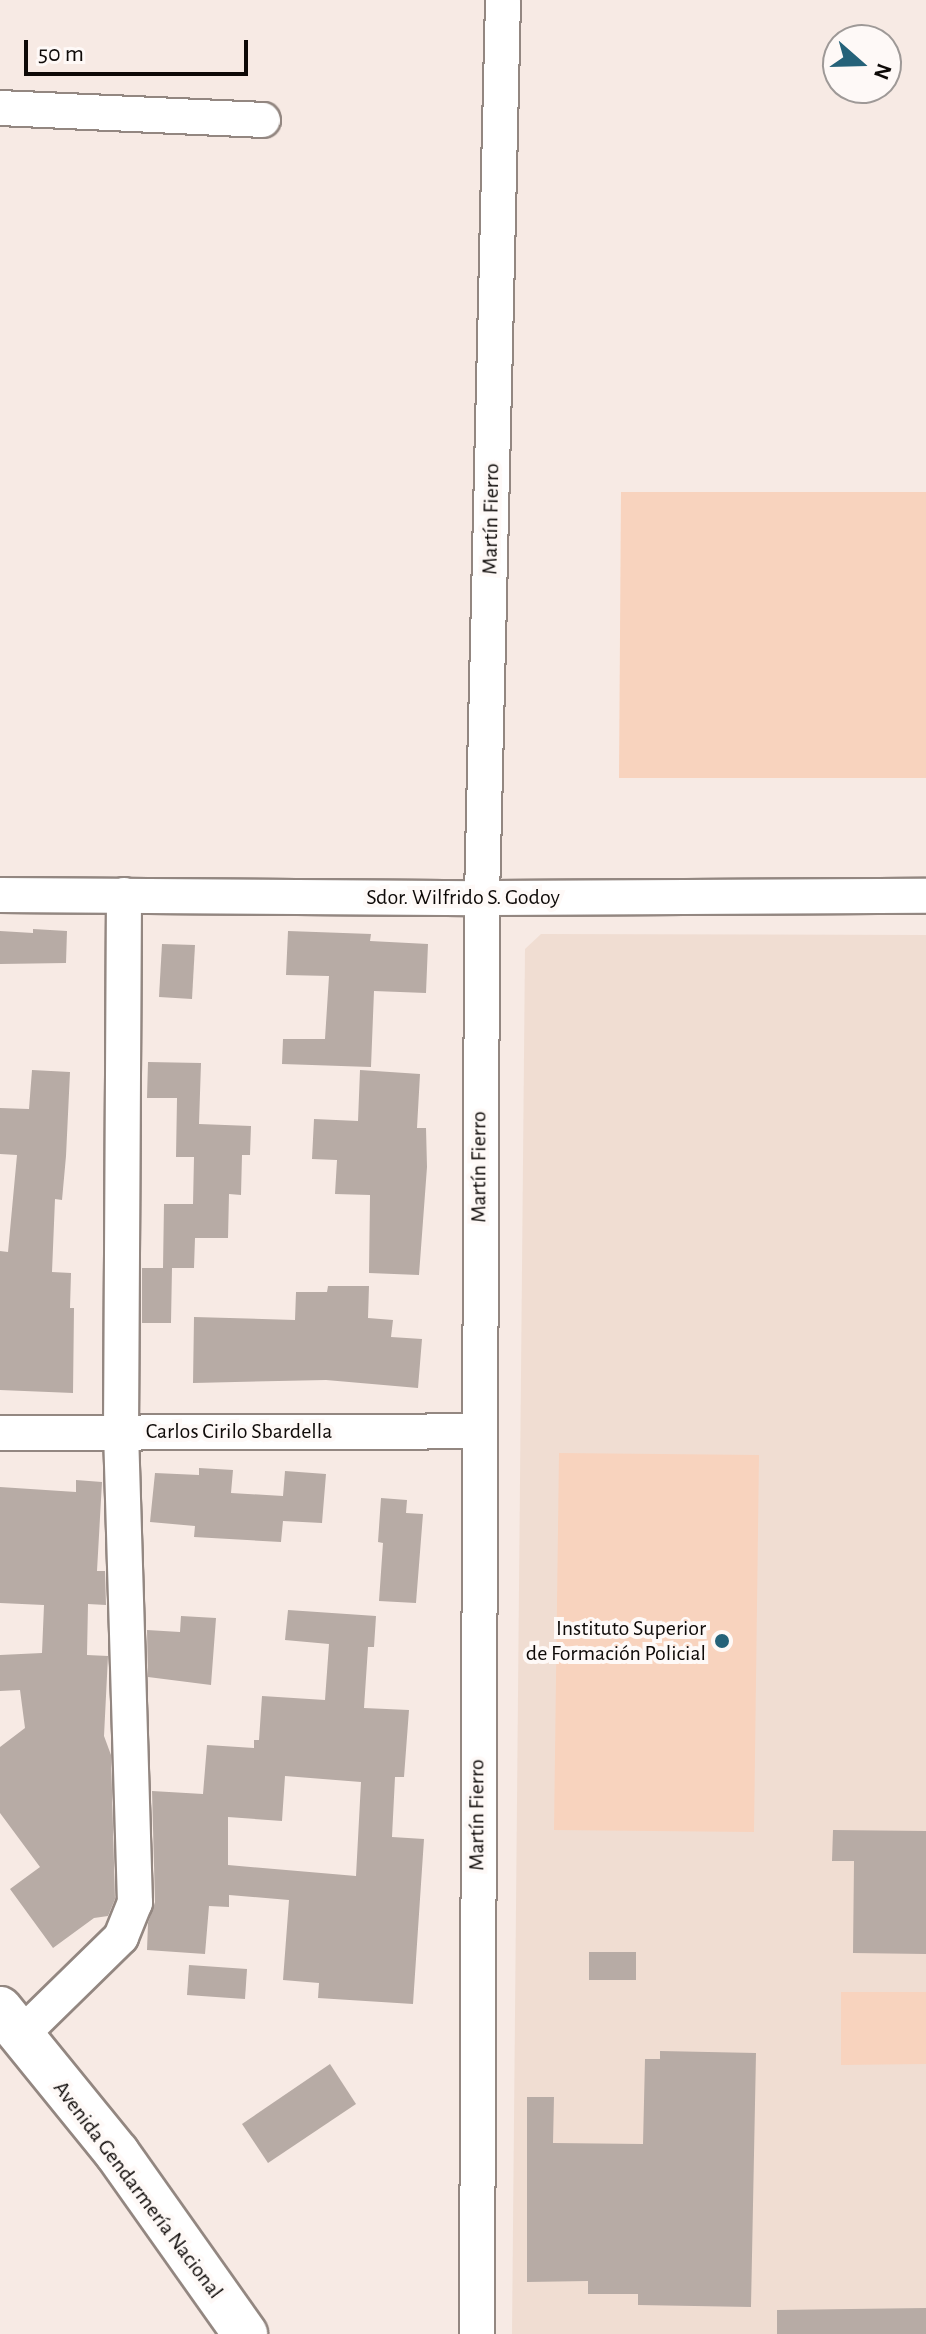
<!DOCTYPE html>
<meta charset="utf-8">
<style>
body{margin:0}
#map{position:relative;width:926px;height:2334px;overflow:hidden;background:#f7eae4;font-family:"Alegreya Sans",sans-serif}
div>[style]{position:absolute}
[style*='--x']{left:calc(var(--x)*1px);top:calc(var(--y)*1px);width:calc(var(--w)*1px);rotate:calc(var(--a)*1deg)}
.built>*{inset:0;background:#f0ddd2}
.green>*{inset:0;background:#f8d3be}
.building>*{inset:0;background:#b7aba5}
.roads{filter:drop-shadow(2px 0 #938781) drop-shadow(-2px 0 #938781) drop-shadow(0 2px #938781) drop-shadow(0 -2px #938781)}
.minor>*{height:34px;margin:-17px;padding:0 17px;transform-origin:17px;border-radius:17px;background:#fff}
.major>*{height:44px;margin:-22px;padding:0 22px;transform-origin:22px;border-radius:22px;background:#fff}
.dots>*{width:22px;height:22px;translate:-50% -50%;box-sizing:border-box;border:4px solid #fef9f7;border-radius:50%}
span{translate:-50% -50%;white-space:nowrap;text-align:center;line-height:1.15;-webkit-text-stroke:8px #fef9f7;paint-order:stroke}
.street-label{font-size:22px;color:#0e0a08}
.poi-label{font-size:22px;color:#0e0a08}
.right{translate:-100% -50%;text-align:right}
.north{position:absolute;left:822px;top:24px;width:80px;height:80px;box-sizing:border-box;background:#fef9f7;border:2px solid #9e9997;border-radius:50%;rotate:110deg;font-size:22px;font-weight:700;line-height:32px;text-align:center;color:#0e0a08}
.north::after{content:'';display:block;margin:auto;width:28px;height:36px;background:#256279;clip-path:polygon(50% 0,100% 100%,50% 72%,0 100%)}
.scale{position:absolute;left:24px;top:40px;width:224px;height:36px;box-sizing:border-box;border:4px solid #0e0a08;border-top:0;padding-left:10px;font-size:24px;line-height:28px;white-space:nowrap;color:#0e0a08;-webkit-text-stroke:6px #fef9f7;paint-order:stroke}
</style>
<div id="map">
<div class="built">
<div style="clip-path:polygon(541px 934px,926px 935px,926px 2334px,512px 2334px,525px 949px)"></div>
</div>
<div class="green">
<div style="clip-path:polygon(621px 492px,926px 492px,926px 778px,619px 778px)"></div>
<div style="clip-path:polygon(559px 1453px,759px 1455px,754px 1832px,554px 1830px)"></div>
<div style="clip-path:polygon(841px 1992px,926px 1992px,926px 2064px,841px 2065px)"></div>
</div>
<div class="building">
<div style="clip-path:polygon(33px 929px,67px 931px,66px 963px,0 964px,0 931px,33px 933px)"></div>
<div style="clip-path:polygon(288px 931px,371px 934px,370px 941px,428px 944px,426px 993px,374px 991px,371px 1067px,282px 1064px,283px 1039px,325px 1039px,329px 976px,286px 975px)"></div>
<div style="clip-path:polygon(162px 944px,195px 945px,192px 999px,159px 997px)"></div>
<div style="clip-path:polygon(148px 1062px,201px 1063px,199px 1124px,251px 1126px,250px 1155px,242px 1155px,241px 1195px,229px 1194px,228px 1238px,195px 1238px,194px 1268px,172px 1268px,171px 1323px,142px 1323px,142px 1268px,163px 1268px,164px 1204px,193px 1204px,194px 1157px,176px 1157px,177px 1098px,147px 1098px)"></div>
<div style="clip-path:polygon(32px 1070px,70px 1072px,66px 1156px,62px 1200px,55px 1199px,52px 1272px,71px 1273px,70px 1308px,74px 1308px,73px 1393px,0 1390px,0 1251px,8px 1252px,17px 1155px,0 1154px,0 1108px,29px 1109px)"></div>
<div style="clip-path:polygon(360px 1070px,420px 1074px,417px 1128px,426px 1128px,427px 1167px,419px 1275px,369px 1273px,370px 1195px,335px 1194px,337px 1160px,312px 1159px,314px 1119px,358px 1121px)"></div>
<div style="clip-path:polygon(328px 1286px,369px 1286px,368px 1318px,393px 1320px,391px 1337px,422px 1339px,418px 1388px,326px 1380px,193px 1383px,194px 1317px,295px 1320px,296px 1292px,327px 1292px)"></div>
<div style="clip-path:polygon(199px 1468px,233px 1470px,231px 1493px,283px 1496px,285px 1471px,326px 1474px,322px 1523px,283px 1521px,281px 1542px,194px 1537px,195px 1526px,150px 1522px,155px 1473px,199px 1475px)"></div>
<div style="clip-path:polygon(76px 1480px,102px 1482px,97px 1571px,105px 1571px,106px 1605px,88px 1604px,87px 1655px,108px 1656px,104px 1736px,111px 1755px,115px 1899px,108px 1916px,94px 1918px,53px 1948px,10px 1889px,40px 1867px,0 1813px,0 1747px,25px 1728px,20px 1690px,0 1691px,0 1655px,42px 1653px,44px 1605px,0 1603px,0 1487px,76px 1492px)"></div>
<div style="clip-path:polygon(381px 1498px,407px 1500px,406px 1513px,423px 1514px,416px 1603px,379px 1601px,383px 1543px,378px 1542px)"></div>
<div style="clip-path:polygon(evenodd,288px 1610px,376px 1616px,374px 1647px,368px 1647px,364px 1708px,409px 1710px,404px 1777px,395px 1777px,392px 1837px,424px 1839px,413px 2004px,318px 1998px,319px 1983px,283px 1980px,289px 1900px,229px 1895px,229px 1907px,209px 1906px,205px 1954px,147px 1950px,148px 1923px,155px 1902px,152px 1791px,203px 1794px,207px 1745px,254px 1748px,254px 1740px,259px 1740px,262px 1696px,325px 1700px,329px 1644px,285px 1640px,288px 1610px,285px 1776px,361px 1782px,356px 1876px,228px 1865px,228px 1817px,282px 1821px,285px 1776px)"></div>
<div style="clip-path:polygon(181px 1616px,216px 1618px,211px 1685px,148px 1677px,147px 1630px,180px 1632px)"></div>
<div style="clip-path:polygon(833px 1830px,926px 1831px,926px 1954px,853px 1953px,854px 1861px,832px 1861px)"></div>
<div style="clip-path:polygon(589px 1952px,636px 1952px,636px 1980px,589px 1980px)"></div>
<div style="clip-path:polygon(189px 1965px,247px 1969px,245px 1999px,187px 1995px)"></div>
<div style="clip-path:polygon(660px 2051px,756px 2053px,751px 2307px,638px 2305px,638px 2294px,588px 2294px,588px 2281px,527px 2282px,527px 2097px,554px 2097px,553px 2143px,643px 2144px,645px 2059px,660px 2059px)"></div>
<div style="clip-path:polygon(330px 2064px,356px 2104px,268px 2163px,242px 2124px)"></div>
<div style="clip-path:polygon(926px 2308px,926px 2334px,777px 2334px,777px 2310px)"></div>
</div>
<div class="roads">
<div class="minor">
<div style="--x:0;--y:108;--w:263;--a:2.6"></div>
<div style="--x:0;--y:895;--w:482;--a:0.4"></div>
<div style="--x:482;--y:898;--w:444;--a:-0.3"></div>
<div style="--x:0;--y:1433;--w:477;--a:-0.2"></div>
<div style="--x:21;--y:2035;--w:140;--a:-44.4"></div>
<div style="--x:121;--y:1937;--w:37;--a:-68"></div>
<div style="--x:135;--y:1903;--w:470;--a:-91.7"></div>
<div style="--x:121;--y:1433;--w:538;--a:-89.68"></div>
<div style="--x:477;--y:2334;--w:1436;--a:-89.8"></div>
<div style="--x:482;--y:898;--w:898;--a:-88.66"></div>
</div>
<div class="major">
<div style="--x:0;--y:2009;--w:186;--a:50.9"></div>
<div style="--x:117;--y:2153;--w:222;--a:54.7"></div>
</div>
</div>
<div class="dots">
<div style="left:722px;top:1641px;background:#256279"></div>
</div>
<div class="street-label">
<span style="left:491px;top:519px;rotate:-89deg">Martín Fierro</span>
<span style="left:463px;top:898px">Sdor. Wilfrido S. Godoy</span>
<span style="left:479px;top:1167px;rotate:-90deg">Martín Fierro</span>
<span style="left:239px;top:1432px">Carlos Cirilo Sbardella</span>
<span style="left:477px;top:1815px;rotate:-90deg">Martín Fierro</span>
<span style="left:138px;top:2190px;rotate:53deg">Avenida Gendarmería Nacional</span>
</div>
<div class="poi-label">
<span class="right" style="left:706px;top:1641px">Instituto Superior<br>de Formación Policial</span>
</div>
<div class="north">N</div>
<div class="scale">50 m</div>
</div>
